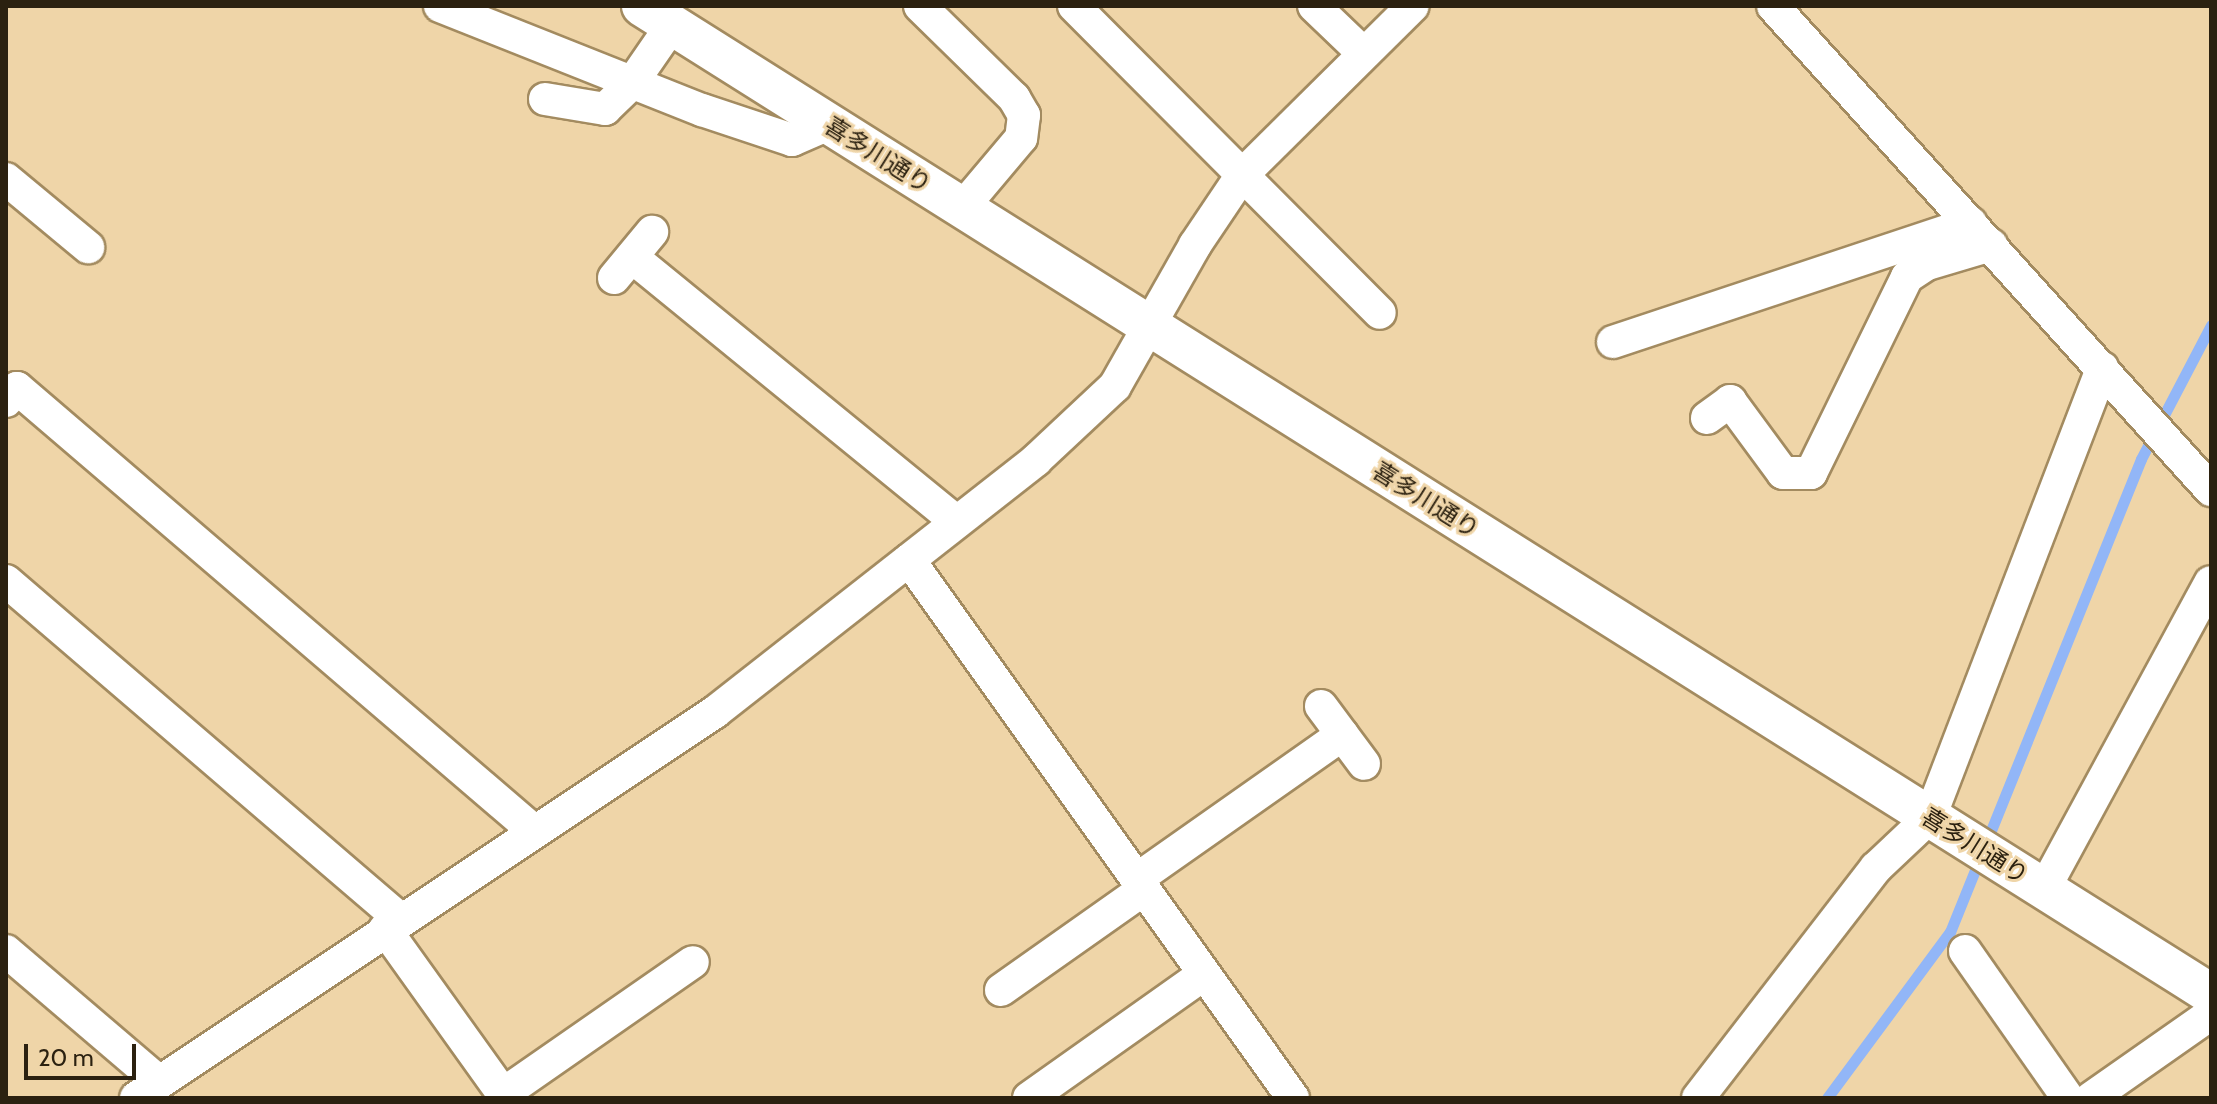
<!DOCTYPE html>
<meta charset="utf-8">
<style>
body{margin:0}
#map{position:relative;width:2217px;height:1104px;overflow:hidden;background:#efd5a8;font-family:Cabin,"Noto Sans JP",sans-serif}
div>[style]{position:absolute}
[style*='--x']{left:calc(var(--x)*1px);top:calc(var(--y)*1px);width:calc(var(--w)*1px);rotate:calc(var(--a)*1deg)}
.stream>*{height:11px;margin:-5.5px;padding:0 5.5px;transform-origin:5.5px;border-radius:5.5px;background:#92b6f7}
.roads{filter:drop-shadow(2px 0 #a38b60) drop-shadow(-2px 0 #a38b60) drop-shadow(0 2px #a38b60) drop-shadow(0 -2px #a38b60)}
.minor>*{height:32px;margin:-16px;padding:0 16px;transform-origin:16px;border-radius:16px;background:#fff}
.tertiary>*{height:40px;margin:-20px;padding:0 20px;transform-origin:20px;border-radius:20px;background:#fff}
span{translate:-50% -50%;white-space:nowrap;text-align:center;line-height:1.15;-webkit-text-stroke:6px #efd5a8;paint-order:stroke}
.street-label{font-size:24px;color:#2b2110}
.frame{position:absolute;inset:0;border:8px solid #2b2110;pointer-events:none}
.scale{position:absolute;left:24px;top:1044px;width:112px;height:36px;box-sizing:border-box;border:4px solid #2b2110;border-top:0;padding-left:10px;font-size:24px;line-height:28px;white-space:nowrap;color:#2b2110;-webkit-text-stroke:6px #efd5a8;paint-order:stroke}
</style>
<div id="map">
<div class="stream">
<div style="--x:1827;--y:1098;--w:207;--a:-53.5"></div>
<div style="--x:1950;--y:932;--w:510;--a:-68.01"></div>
<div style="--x:2141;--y:459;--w:151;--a:-62.4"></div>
</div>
<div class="roads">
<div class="minor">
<div style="--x:440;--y:6;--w:282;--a:21.7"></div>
<div style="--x:702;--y:110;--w:95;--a:18.4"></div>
<div style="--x:792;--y:140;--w:40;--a:-23.4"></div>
<div style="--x:920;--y:6;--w:132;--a:44.4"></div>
<div style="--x:1014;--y:98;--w:20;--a:60"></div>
<div style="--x:1024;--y:115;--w:23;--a:97"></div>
<div style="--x:1021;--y:138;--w:92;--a:130.1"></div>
<div style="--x:1074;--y:6;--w:433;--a:45.1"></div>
<div style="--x:1314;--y:6;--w:68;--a:43.8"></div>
<div style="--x:1773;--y:6;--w:653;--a:47.86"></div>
<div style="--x:545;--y:99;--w:61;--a:9.5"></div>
<div style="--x:605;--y:109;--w:37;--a:-44"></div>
<div style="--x:632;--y:83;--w:70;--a:-55.4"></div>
<div style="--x:6;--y:179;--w:107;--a:39.7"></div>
<div style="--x:632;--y:257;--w:419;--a:39.2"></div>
<div style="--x:614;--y:278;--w:60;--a:-50.4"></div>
<div style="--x:1613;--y:342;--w:377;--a:-18.4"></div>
<div style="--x:6;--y:401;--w:17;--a:-50"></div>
<div style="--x:17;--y:388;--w:681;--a:40.59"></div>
<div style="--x:1707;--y:418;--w:29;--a:-36"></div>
<div style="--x:1730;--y:401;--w:89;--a:53.6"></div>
<div style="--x:1783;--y:473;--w:28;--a:0"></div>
<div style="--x:1811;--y:473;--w:218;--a:-63.9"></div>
<div style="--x:1907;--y:277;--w:24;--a:-33"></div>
<div style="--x:1927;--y:264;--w:67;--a:-16.5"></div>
<div style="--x:909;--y:560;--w:661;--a:54.48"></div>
<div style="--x:6;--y:581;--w:519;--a:40.63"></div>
<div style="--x:1321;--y:706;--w:72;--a:53.4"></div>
<div style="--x:1137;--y:879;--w:251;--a:-35.1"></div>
<div style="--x:2044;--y:889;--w:349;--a:-61.5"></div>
<div style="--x:385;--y:929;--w:208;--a:54.4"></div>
<div style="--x:6;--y:951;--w:199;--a:40.5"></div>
<div style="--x:1965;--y:951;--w:179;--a:55"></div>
<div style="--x:1001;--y:990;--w:175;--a:-35.2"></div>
<div style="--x:503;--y:1094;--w:231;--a:-34.8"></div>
<div style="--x:136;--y:1098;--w:696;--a:-33.69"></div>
<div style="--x:715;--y:712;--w:408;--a:-38.1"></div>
<div style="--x:1036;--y:460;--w:108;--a:-43.1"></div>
<div style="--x:1115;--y:386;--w:162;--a:-60.4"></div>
<div style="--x:1195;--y:245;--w:84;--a:-56.1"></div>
<div style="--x:1242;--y:175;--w:240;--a:-44.7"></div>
<div style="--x:1029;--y:1098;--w:214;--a:-35.3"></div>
<div style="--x:1698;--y:1098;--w:291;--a:-52.3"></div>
<div style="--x:1876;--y:868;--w:74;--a:-43.4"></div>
<div style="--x:1930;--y:817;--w:481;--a:-69"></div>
<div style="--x:2091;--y:1098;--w:146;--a:-35"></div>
</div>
<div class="tertiary">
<div style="--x:642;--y:6;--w:1854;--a:32.2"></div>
</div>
</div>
<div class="street-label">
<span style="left:878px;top:155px;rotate:32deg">喜多川通り</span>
<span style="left:1426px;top:500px;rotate:32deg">喜多川通り</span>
<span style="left:1975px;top:846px;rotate:32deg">喜多川通り</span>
</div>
<div class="frame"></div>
<div class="scale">20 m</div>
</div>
